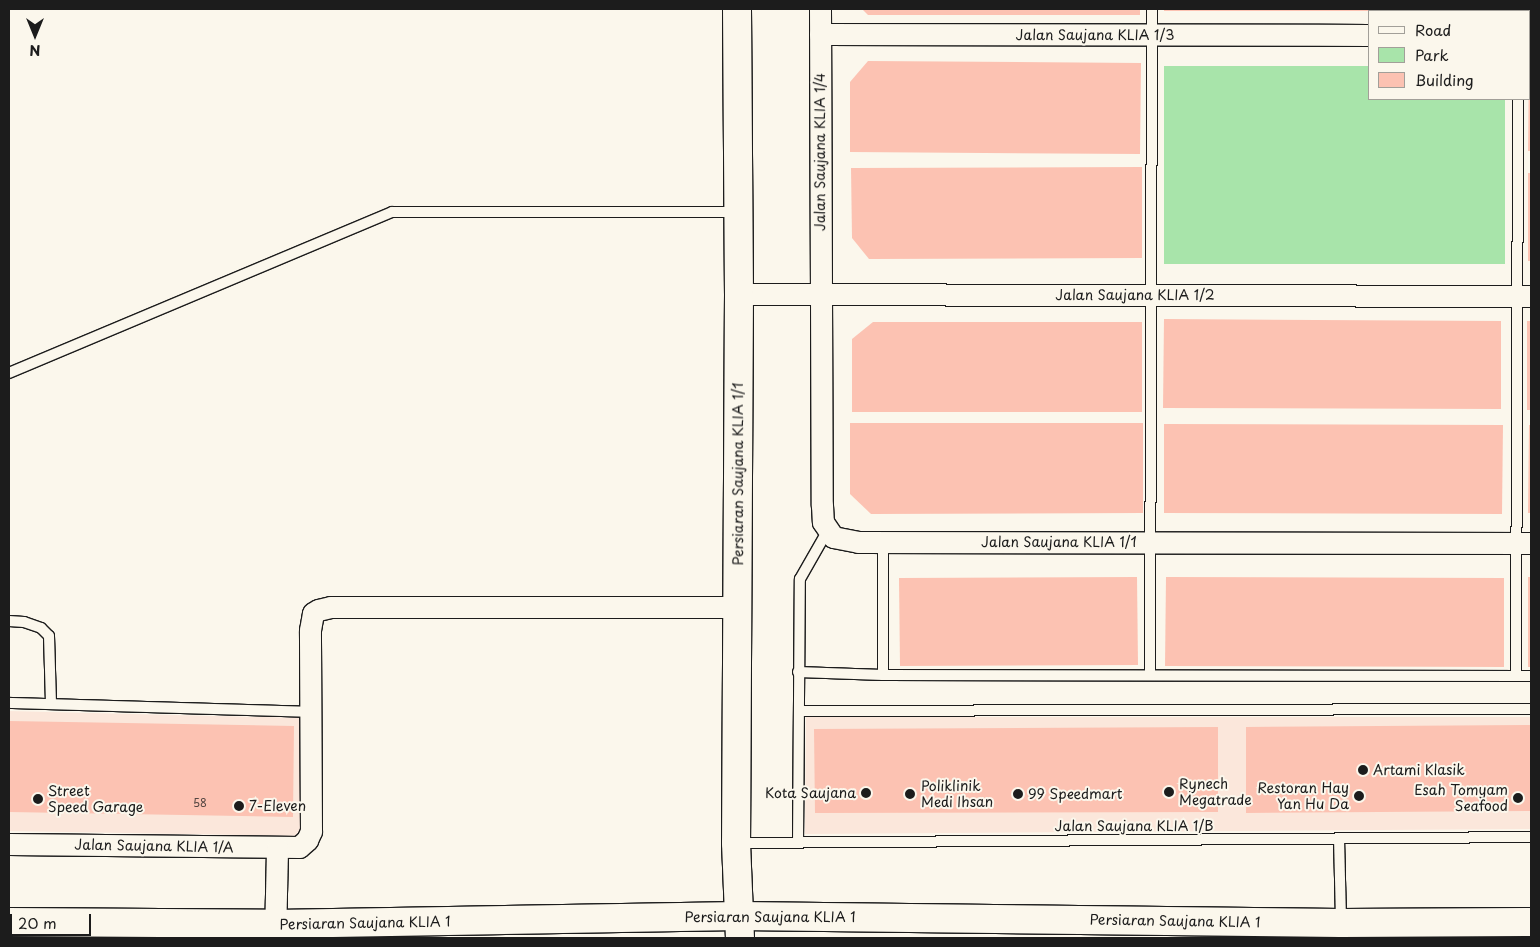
<!DOCTYPE html>
<style>
body{margin:0}
#map{position:relative;width:1540px;height:947px;overflow:hidden;background:#fbf7ec;font-family:"Playpen Sans",sans-serif}
div>[style]{position:absolute}
[style*='--x']{left:calc(var(--x)*1px);top:calc(var(--y)*1px);width:calc(var(--w)*1px);rotate:calc(var(--a)*1deg)}
.built>*{inset:0;background:#fbe7db}
.green>*{inset:0;background:#a8e4aa}
.building>*{inset:0;background:#fcc2b2}
.roads{filter:drop-shadow(1px 0 #1c1c1c) drop-shadow(-1px 0 #1c1c1c) drop-shadow(0 1px #1c1c1c) drop-shadow(0 -1px #1c1c1c)}
.lane>*{height:10px;margin:-5px;padding:0 5px;transform-origin:5px;border-radius:5px;background:#fbf7ec}
.street>*{height:21px;margin:-10.5px;padding:0 10.5px;transform-origin:10.5px;border-radius:10.5px;background:#fbf7ec}
.secondary>*{height:28px;margin:-14px;padding:0 14px;transform-origin:14px;border-radius:14px;background:#fbf7ec}
.dots>*{width:14px;height:14px;translate:-50% -50%;box-sizing:border-box;border:2px solid #fbf7ec;border-radius:50%}
span{translate:-50% -50%;white-space:nowrap;text-align:center;line-height:1.15;-webkit-text-stroke:4px #fbf7ec;paint-order:stroke}
.number-label{font-size:11px;color:#544642}
.number-label span{-webkit-text-stroke-width:0}
.street-label{font-size:14px;color:#1c1c1c}
.poi-label{font-size:14px;color:#1c1c1c}
.left{translate:0 -50%;text-align:left}
.right{translate:-100% -50%;text-align:right}
.frame{position:absolute;inset:0;border:10px solid #1c1c1c;pointer-events:none}
.legend{position:absolute;left:1368px;top:10px;width:162px;height:90px;box-sizing:border-box;background:#fbf7ec;border:1px solid #a29f99;margin:0;padding:6px 9px;list-style:none;font-size:15px;color:#1c1c1c}
.legend li{display:flex;align-items:center;gap:10px;height:25px}
.legend b{width:25px;border:1px solid #a29f99}
.north{position:absolute;left:10px;top:10px;width:50px;height:50px;-webkit-text-stroke:4px #fbf7ec;paint-order:stroke;rotate:180deg;font-size:14px;font-weight:700;line-height:20px;text-align:center;color:#1c1c1c}
.north::after{content:'';display:block;margin:auto;width:18px;height:22px;background:#1c1c1c;clip-path:polygon(50% 0,100% 100%,50% 72%,0 100%)}
.scale{position:absolute;left:10px;top:914px;width:81px;height:22px;box-sizing:border-box;border:2px solid #1c1c1c;border-top:0;padding-left:6px;font-size:15px;line-height:18px;white-space:nowrap;color:#1c1c1c;-webkit-text-stroke:4px #fbf7ec;paint-order:stroke}
</style>
<div id="map">
<div class="built">
<div style="clip-path:polygon(9px 711px,302px 718px,300px 830px,295px 836px,9px 831px)"></div>
<div style="clip-path:polygon(806px 717px,1531px 717px,1531px 829px,805px 834px)"></div>
</div>
<div class="green">
<div style="clip-path:polygon(1164px 66px,1369px 66px,1369px 99px,1505px 99px,1505px 264px,1164px 264px)"></div>
</div>
<div class="building">
<div style="clip-path:polygon(862px 9px,1140px 9px,1140px 15px,868px 15px)"></div>
<div style="clip-path:polygon(1164px 9px,1504px 9px,1504px 11px,1164px 11px)"></div>
<div style="clip-path:polygon(868px 61px,1141px 63px,1140px 154px,850px 152px,850px 82px)"></div>
<div style="clip-path:polygon(1529px 63px,1531px 63px,1531px 151px,1528px 151px)"></div>
<div style="clip-path:polygon(1142px 167px,1142px 258px,869px 259px,852px 238px,851px 168px)"></div>
<div style="clip-path:polygon(1528px 173px,1531px 173px,1531px 261px,1528px 261px)"></div>
<div style="clip-path:polygon(1164px 319px,1501px 321px,1501px 409px,1163px 408px)"></div>
<div style="clip-path:polygon(1527px 321px,1531px 321px,1531px 410px,1527px 410px)"></div>
<div style="clip-path:polygon(873px 322px,1142px 322px,1142px 412px,852px 412px,852px 339px)"></div>
<div style="clip-path:polygon(850px 423px,1143px 423px,1143px 513px,871px 514px,850px 494px)"></div>
<div style="clip-path:polygon(1164px 424px,1503px 425px,1502px 514px,1164px 513px)"></div>
<div style="clip-path:polygon(1529px 425px,1531px 425px,1531px 513px,1528px 513px)"></div>
<div style="clip-path:polygon(1137px 577px,1138px 665px,900px 666px,899px 578px)"></div>
<div style="clip-path:polygon(1166px 577px,1504px 578px,1504px 667px,1165px 666px)"></div>
<div style="clip-path:polygon(1528px 577px,1531px 577px,1531px 667px,1528px 667px)"></div>
<div style="clip-path:polygon(9px 721px,294px 726px,293px 817px,9px 812px)"></div>
<div style="clip-path:polygon(1531px 725px,1531px 811px,1246px 813px,1246px 727px)"></div>
<div style="clip-path:polygon(1218px 727px,1218px 812px,815px 813px,814px 729px)"></div>
</div>
<div class="roads">
<div class="lane">
<div style="--x:1519;--y:9;--w:2;--a:90"></div>
<div style="--x:9;--y:373;--w:415;--a:-22.8"></div>
<div style="--x:392;--y:212;--w:346;--a:0"></div>
<div style="--x:883;--y:542;--w:133;--a:90"></div>
<div style="--x:9;--y:621;--w:15;--a:4"></div>
<div style="--x:24;--y:622;--w:18;--a:19"></div>
<div style="--x:41;--y:628;--w:11;--a:45"></div>
<div style="--x:49;--y:636;--w:68;--a:88.3"></div>
<div style="--x:798;--y:672;--w:85;--a:2"></div>
<div style="--x:883;--y:675;--w:648;--a:0.09"></div>
<div style="--x:1150;--y:675;--w:666;--a:-89.83"></div>
<div style="--x:1516;--y:676;--w:577;--a:-89.8"></div>
<div style="--x:9;--y:703;--w:301;--a:1.7"></div>
<div style="--x:799;--y:711;--w:732;--a:-0.16"></div>
<div style="--x:1339;--y:838;--w:84;--a:88.6"></div>
<div style="--x:737;--y:843;--w:794;--a:-0.43"></div>
<div style="--x:798;--y:843;--w:264;--a:-89.6"></div>
<div style="--x:800;--y:579;--w:56;--a:-60.3"></div>
</div>
<div class="street">
<div style="--x:820;--y:9;--w:496;--a:89.8"></div>
<div style="--x:822;--y:505;--w:17;--a:87"></div>
<div style="--x:823;--y:522;--w:18;--a:56"></div>
<div style="--x:833;--y:537;--w:25;--a:11"></div>
<div style="--x:858;--y:542;--w:673;--a:0.09"></div>
<div style="--x:820;--y:34;--w:549;--a:0.1"></div>
<div style="--x:1529;--y:35;--w:2;--a:0"></div>
<div style="--x:739;--y:294;--w:792;--a:0.14"></div>
<div style="--x:9;--y:844;--w:290;--a:0.6"></div>
<div style="--x:299;--y:847;--w:11;--a:-41"></div>
<div style="--x:307;--y:840;--w:10;--a:-66"></div>
<div style="--x:311;--y:831;--w:201;--a:-90.3"></div>
<div style="--x:310;--y:630;--w:17;--a:-80"></div>
<div style="--x:313;--y:613;--w:6;--a:-31"></div>
<div style="--x:318;--y:610;--w:13;--a:-13"></div>
<div style="--x:331;--y:607;--w:407;--a:0"></div>
<div style="--x:275;--y:938;--w:90;--a:-88.7"></div>
</div>
<div class="secondary">
<div style="--x:737;--y:9;--w:285;--a:89.6"></div>
<div style="--x:739;--y:294;--w:549;--a:90.31"></div>
<div style="--x:736;--y:843;--w:95;--a:87.6"></div>
<div style="--x:9;--y:922;--w:266;--a:0.4"></div>
<div style="--x:275;--y:924;--w:464;--a:-1"></div>
<div style="--x:739;--y:916;--w:602;--a:0.67"></div>
<div style="--x:1341;--y:923;--w:190;--a:-0.3"></div>
</div>
</div>
<div class="dots">
<div style="left:1363px;top:770px;background:#1c1c1c"></div>
<div style="left:1169px;top:792px;background:#1c1c1c"></div>
<div style="left:866px;top:793px;background:#1c1c1c"></div>
<div style="left:910px;top:794px;background:#1c1c1c"></div>
<div style="left:1018px;top:794px;background:#1c1c1c"></div>
<div style="left:1359px;top:796px;background:#1c1c1c"></div>
<div style="left:1518px;top:798px;background:#1c1c1c"></div>
<div style="left:38px;top:799px;background:#1c1c1c"></div>
<div style="left:239px;top:806px;background:#1c1c1c"></div>
</div>
<div class="number-label">
<span style="left:200px;top:803px">58</span>
</div>
<div class="street-label">
<span style="left:1095px;top:35px">Jalan Saujana KLIA 1/3</span>
<span style="left:820px;top:152px;rotate:-90deg">Jalan Saujana KLIA 1/4</span>
<span style="left:1135px;top:295px">Jalan Saujana KLIA 1/2</span>
<span style="left:738px;top:474px;rotate:-90deg">Persiaran Saujana KLIA 1/1</span>
<span style="left:1059px;top:542px">Jalan Saujana KLIA 1/1</span>
<span style="left:1134px;top:826px">Jalan Saujana KLIA 1/B</span>
<span style="left:154px;top:846px;rotate:1deg">Jalan Saujana KLIA 1/A</span>
<span style="left:770px;top:917px">Persiaran Saujana KLIA 1</span>
<span style="left:1175px;top:921px;rotate:1deg">Persiaran Saujana KLIA 1</span>
<span style="left:365px;top:923px;rotate:-1deg">Persiaran Saujana KLIA 1</span>
</div>
<div class="poi-label">
<span class="left" style="left:1373px;top:770px">Artami Klasik</span>
<span class="left" style="left:1179px;top:792px">Rynech<br>Megatrade</span>
<span class="left" style="left:921px;top:794px">Poliklinik<br>Medi Ihsan</span>
<span class="right" style="left:1349px;top:796px">Restoran Hay<br>Yan Hu Da</span>
<span class="right" style="left:1508px;top:798px">Esah Tomyam<br>Seafood</span>
<span class="left" style="left:48px;top:799px">Street<br>Speed Garage</span>
<span class="right" style="left:856px;top:793px">Kota Saujana</span>
<span class="left" style="left:1028px;top:794px">99 Speedmart</span>
<span class="left" style="left:249px;top:806px">7-Eleven</span>
</div>
<div class="frame"></div>
<ul class="legend">
<li><b style="height:6px;background:#fbf7ec"></b>Road</li>
<li><b style="height:14px;background:#a8e4aa"></b>Park</li>
<li><b style="height:14px;background:#fcc2b2"></b>Building</li>
</ul>
<div class="north">N</div>
<div class="scale">20 m</div>
</div>
